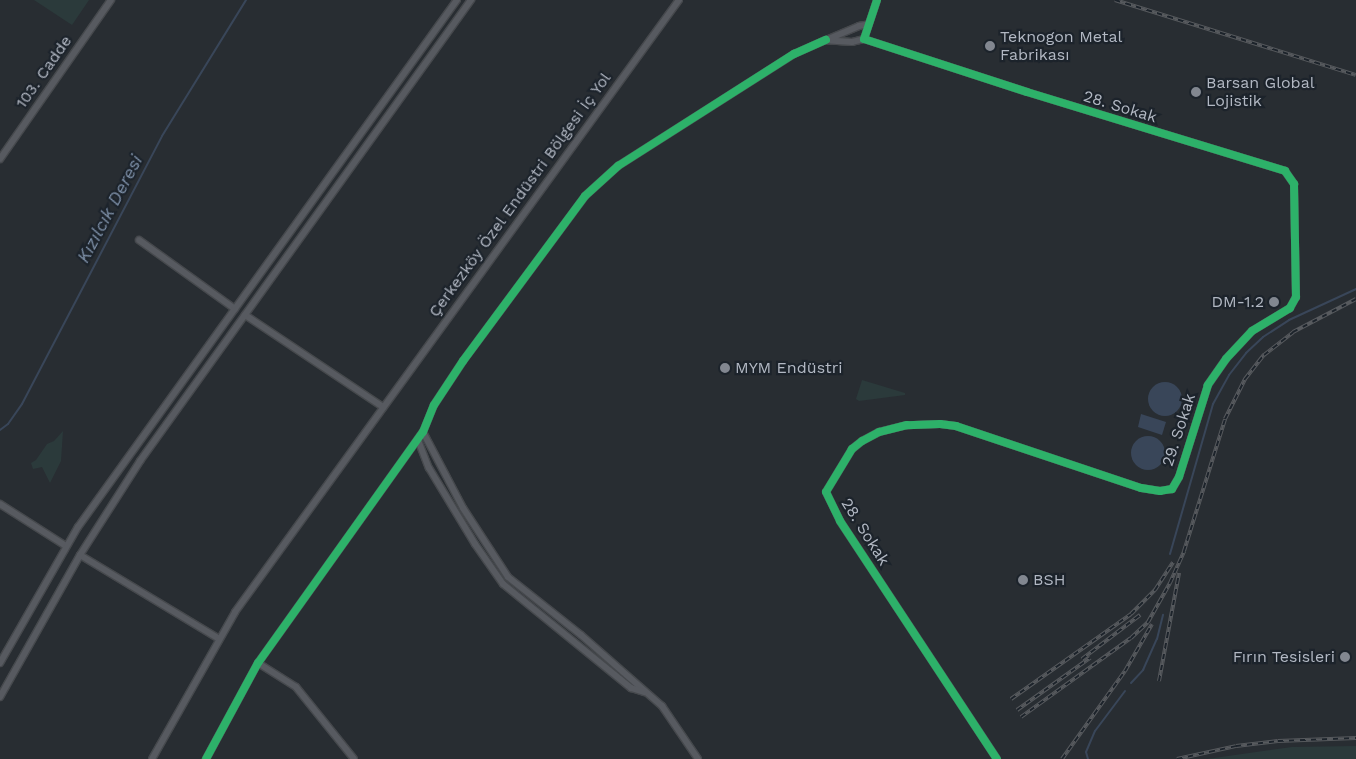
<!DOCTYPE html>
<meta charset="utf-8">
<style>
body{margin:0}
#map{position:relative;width:1356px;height:759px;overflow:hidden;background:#282d32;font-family:"Work Sans",sans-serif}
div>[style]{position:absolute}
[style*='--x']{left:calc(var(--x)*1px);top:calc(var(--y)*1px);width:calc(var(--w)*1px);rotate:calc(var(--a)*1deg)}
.green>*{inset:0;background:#2b3a3b}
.water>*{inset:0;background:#394659}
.round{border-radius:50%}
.stream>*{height:2px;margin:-1px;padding:0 1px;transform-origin:1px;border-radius:1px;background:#394659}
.roads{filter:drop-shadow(1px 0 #46494d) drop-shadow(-1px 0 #46494d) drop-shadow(0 1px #46494d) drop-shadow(0 -1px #46494d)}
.minor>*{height:6px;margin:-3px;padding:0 3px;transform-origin:3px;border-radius:3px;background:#575a60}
.rail>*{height:4px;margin-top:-2px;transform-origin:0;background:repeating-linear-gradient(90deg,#1c232b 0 5.5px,#575a5e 0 11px);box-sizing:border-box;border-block:1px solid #575a5e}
.cycleway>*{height:8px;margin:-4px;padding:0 4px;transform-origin:4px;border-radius:4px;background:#2db169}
.dots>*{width:14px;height:14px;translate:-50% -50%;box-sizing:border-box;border:2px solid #1c232b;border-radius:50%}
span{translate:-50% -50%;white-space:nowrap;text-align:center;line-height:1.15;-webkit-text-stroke:4.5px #1c232b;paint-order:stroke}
.poi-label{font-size:16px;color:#b2b8c3}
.left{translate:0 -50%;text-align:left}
.right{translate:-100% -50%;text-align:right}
.street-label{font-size:16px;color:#b2b8c3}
.water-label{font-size:18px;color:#7d8fa7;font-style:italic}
</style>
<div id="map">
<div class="green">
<div style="clip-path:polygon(34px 0,89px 0,72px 25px)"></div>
<div style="clip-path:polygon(862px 380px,905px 393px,905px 395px,859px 401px,856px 399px)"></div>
<div style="clip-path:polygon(63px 431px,61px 461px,50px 483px,42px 467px,33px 469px,31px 463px,36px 460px,47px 444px,54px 441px)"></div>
<div style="clip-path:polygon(1356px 746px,1356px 759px,1207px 759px,1292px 747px)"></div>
</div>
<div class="water">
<div class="round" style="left:1148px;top:382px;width:34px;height:34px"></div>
<div style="clip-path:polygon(1141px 414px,1166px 422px,1162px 435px,1138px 427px)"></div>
<div class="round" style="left:1131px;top:436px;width:34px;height:34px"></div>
</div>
<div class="stream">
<div style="--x:0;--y:430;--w:10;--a:-37"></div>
<div style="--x:8;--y:424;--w:24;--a:-55"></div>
<div style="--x:22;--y:404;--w:302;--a:-62.4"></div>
<div style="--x:162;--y:136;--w:160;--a:-58.3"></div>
<div style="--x:1170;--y:554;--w:156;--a:-74"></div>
<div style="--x:1213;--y:404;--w:33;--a:-61"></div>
<div style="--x:1229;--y:375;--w:28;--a:-52"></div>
<div style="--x:1246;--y:353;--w:23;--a:-43"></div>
<div style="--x:1263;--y:337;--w:31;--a:-33"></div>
<div style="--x:1289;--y:320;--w:74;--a:-24.8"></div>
<div style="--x:1131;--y:683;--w:18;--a:-47"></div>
<div style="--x:1143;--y:670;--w:34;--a:-66"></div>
<div style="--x:1157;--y:639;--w:25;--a:-76"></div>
<div style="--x:1088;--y:759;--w:7;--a:-106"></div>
<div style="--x:1086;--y:752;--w:23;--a:-67"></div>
<div style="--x:1095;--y:731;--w:50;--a:-53.1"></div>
</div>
<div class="roads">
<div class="minor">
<div style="--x:877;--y:0;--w:41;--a:108.4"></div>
<div style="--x:864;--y:39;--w:171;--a:18"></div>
<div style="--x:1027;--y:92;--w:270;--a:17"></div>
<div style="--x:1285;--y:171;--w:16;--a:55"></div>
<div style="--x:1294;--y:184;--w:113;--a:89"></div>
<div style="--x:1296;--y:297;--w:13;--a:119"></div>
<div style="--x:1290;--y:308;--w:44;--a:148.8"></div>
<div style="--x:1252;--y:331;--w:38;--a:133"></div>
<div style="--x:1226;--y:359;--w:32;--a:125"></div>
<div style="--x:1208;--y:385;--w:96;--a:107.5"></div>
<div style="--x:1179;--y:477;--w:14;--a:120"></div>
<div style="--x:1172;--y:489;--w:12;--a:171"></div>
<div style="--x:1160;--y:491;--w:19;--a:-171"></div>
<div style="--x:1141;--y:488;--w:195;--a:-161.5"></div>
<div style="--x:956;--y:426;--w:16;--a:-173"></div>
<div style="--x:940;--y:424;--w:33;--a:178"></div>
<div style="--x:907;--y:425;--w:29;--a:166"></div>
<div style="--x:879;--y:432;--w:19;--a:152"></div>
<div style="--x:862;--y:441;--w:13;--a:141"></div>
<div style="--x:852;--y:449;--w:50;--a:121.2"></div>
<div style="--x:826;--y:492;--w:32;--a:64"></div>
<div style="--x:840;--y:521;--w:285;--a:56.6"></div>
<div style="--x:864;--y:39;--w:12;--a:166"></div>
<div style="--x:852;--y:42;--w:26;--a:-176"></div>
<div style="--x:826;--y:40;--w:36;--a:-23"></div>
<div style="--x:859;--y:26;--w:10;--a:-11"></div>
<div style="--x:0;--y:159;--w:194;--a:-55.1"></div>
<div style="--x:139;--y:240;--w:118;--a:35.7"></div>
<div style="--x:245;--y:315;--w:166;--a:33.7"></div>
<div style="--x:423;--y:432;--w:86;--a:62.2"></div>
<div style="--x:463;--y:508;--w:82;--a:56.9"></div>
<div style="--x:508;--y:577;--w:93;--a:38.5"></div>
<div style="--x:581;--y:635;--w:108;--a:41.2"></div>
<div style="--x:662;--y:706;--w:64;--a:55.8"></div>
<div style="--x:418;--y:440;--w:30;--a:69"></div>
<div style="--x:429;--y:468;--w:89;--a:58.8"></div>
<div style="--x:475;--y:544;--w:49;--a:55"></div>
<div style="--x:503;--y:584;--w:165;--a:39.1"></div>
<div style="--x:631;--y:688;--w:14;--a:17"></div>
<div style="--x:0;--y:504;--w:78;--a:32.5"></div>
<div style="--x:80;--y:555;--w:162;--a:31.1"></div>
<div style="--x:0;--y:663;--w:157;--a:-60.2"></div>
<div style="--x:78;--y:527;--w:649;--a:-54.28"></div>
<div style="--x:258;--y:663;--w:45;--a:32.3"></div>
<div style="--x:296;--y:687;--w:92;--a:51.1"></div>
<div style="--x:0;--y:697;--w:163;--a:-60.6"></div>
<div style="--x:80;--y:555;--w:112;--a:-57.4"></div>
<div style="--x:140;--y:461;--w:568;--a:-54.32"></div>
<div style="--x:152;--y:759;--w:169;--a:-60.5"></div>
<div style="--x:235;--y:612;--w:756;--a:-54.04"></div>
<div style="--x:206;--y:759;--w:109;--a:-61.6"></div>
<div style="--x:258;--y:663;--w:284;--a:-54.5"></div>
<div style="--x:423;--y:432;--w:29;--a:-68"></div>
<div style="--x:434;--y:405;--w:53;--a:-56.6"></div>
<div style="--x:463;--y:361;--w:205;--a:-53.5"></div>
<div style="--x:585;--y:196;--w:45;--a:-42.3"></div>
<div style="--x:618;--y:166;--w:209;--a:-32.5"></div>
<div style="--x:794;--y:54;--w:35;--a:-24"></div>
</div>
</div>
<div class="rail">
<div style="--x:1115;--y:0;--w:252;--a:17.3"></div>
<div style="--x:1082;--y:659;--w:73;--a:-37.2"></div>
<div style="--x:1159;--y:681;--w:110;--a:-79.5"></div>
<div style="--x:1011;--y:699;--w:147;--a:-35.3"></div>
<div style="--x:1131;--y:614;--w:34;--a:-45"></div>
<div style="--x:1155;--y:590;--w:33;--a:-57"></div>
<div style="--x:1017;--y:710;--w:90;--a:-35.5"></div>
<div style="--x:1021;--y:717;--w:135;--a:-35.7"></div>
<div style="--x:1131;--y:638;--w:23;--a:-43"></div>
<div style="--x:1148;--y:622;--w:45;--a:-60.6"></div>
<div style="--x:1170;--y:583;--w:35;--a:-66"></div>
<div style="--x:1184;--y:551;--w:138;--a:-72.7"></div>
<div style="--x:1225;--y:419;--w:45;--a:-63.4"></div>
<div style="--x:1245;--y:379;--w:31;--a:-52"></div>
<div style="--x:1264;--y:355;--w:37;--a:-38"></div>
<div style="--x:1293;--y:332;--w:71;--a:-27.6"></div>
<div style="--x:1062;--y:759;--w:108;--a:-54.4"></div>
<div style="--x:1125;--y:671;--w:54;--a:-60.1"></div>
<div style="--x:1177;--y:759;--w:60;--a:-12.4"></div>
<div style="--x:1236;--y:746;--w:42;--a:-6.8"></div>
<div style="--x:1278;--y:741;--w:78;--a:-2.2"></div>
</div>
<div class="cycleway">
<div style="--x:877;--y:0;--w:41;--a:108.4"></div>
<div style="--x:864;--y:39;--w:171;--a:18"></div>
<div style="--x:1027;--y:92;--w:270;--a:17"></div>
<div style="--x:1285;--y:171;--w:16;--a:55"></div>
<div style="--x:1294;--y:184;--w:113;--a:89"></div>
<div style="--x:1296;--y:297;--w:13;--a:119"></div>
<div style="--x:1290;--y:308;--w:44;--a:148.8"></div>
<div style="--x:1252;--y:331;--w:38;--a:133"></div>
<div style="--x:1226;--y:359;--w:32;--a:125"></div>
<div style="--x:1208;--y:385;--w:96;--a:107.5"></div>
<div style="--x:1179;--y:477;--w:14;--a:120"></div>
<div style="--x:1172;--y:489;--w:12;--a:171"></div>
<div style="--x:1160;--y:491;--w:19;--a:-171"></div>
<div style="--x:1141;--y:488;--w:195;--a:-161.5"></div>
<div style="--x:956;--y:426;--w:16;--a:-173"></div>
<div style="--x:940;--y:424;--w:33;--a:178"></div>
<div style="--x:907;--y:425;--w:29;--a:166"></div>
<div style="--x:879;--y:432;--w:19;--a:152"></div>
<div style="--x:862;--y:441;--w:13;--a:141"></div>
<div style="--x:852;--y:449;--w:50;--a:121.2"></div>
<div style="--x:826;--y:492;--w:32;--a:64"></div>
<div style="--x:840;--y:521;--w:285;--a:56.6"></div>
<div style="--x:206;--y:759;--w:109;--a:-61.6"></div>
<div style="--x:258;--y:663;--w:284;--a:-54.5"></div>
<div style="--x:423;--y:432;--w:29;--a:-68"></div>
<div style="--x:434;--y:405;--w:53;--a:-56.6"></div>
<div style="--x:463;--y:361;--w:205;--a:-53.5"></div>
<div style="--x:585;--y:196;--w:45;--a:-42.3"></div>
<div style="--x:618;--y:166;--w:209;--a:-32.5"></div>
<div style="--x:794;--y:54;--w:35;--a:-24"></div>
</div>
<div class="dots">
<div style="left:990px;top:46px;background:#828790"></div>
<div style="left:1196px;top:92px;background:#828790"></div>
<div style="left:1274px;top:302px;background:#828790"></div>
<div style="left:725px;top:368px;background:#828790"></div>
<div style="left:1023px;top:580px;background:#828790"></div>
<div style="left:1345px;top:657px;background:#828790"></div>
</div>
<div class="poi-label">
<span class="left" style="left:1000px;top:46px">Teknogon Metal<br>Fabrikası</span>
<span class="left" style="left:1206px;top:92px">Barsan Global<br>Lojistik</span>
<span class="right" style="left:1264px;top:302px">DM-1.2</span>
<span class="left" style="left:735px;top:368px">MYM Endüstri</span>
<span class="left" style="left:1033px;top:580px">BSH</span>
<span class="right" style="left:1335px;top:657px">Fırın Tesisleri</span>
</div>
<div class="street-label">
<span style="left:44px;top:72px;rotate:-55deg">103. Cadde</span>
<span style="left:1120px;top:107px;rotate:17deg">28. Sokak</span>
<span style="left:520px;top:195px;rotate:-54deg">Çerkezköy Özel Endüstri Bölgesi İç Yol</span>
<span style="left:1179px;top:430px;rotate:-72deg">29. Sokak</span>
<span style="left:865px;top:532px;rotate:58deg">28. Sokak</span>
</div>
<div class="water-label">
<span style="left:110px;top:209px;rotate:-62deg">Kızılcık Deresi</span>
</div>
</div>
